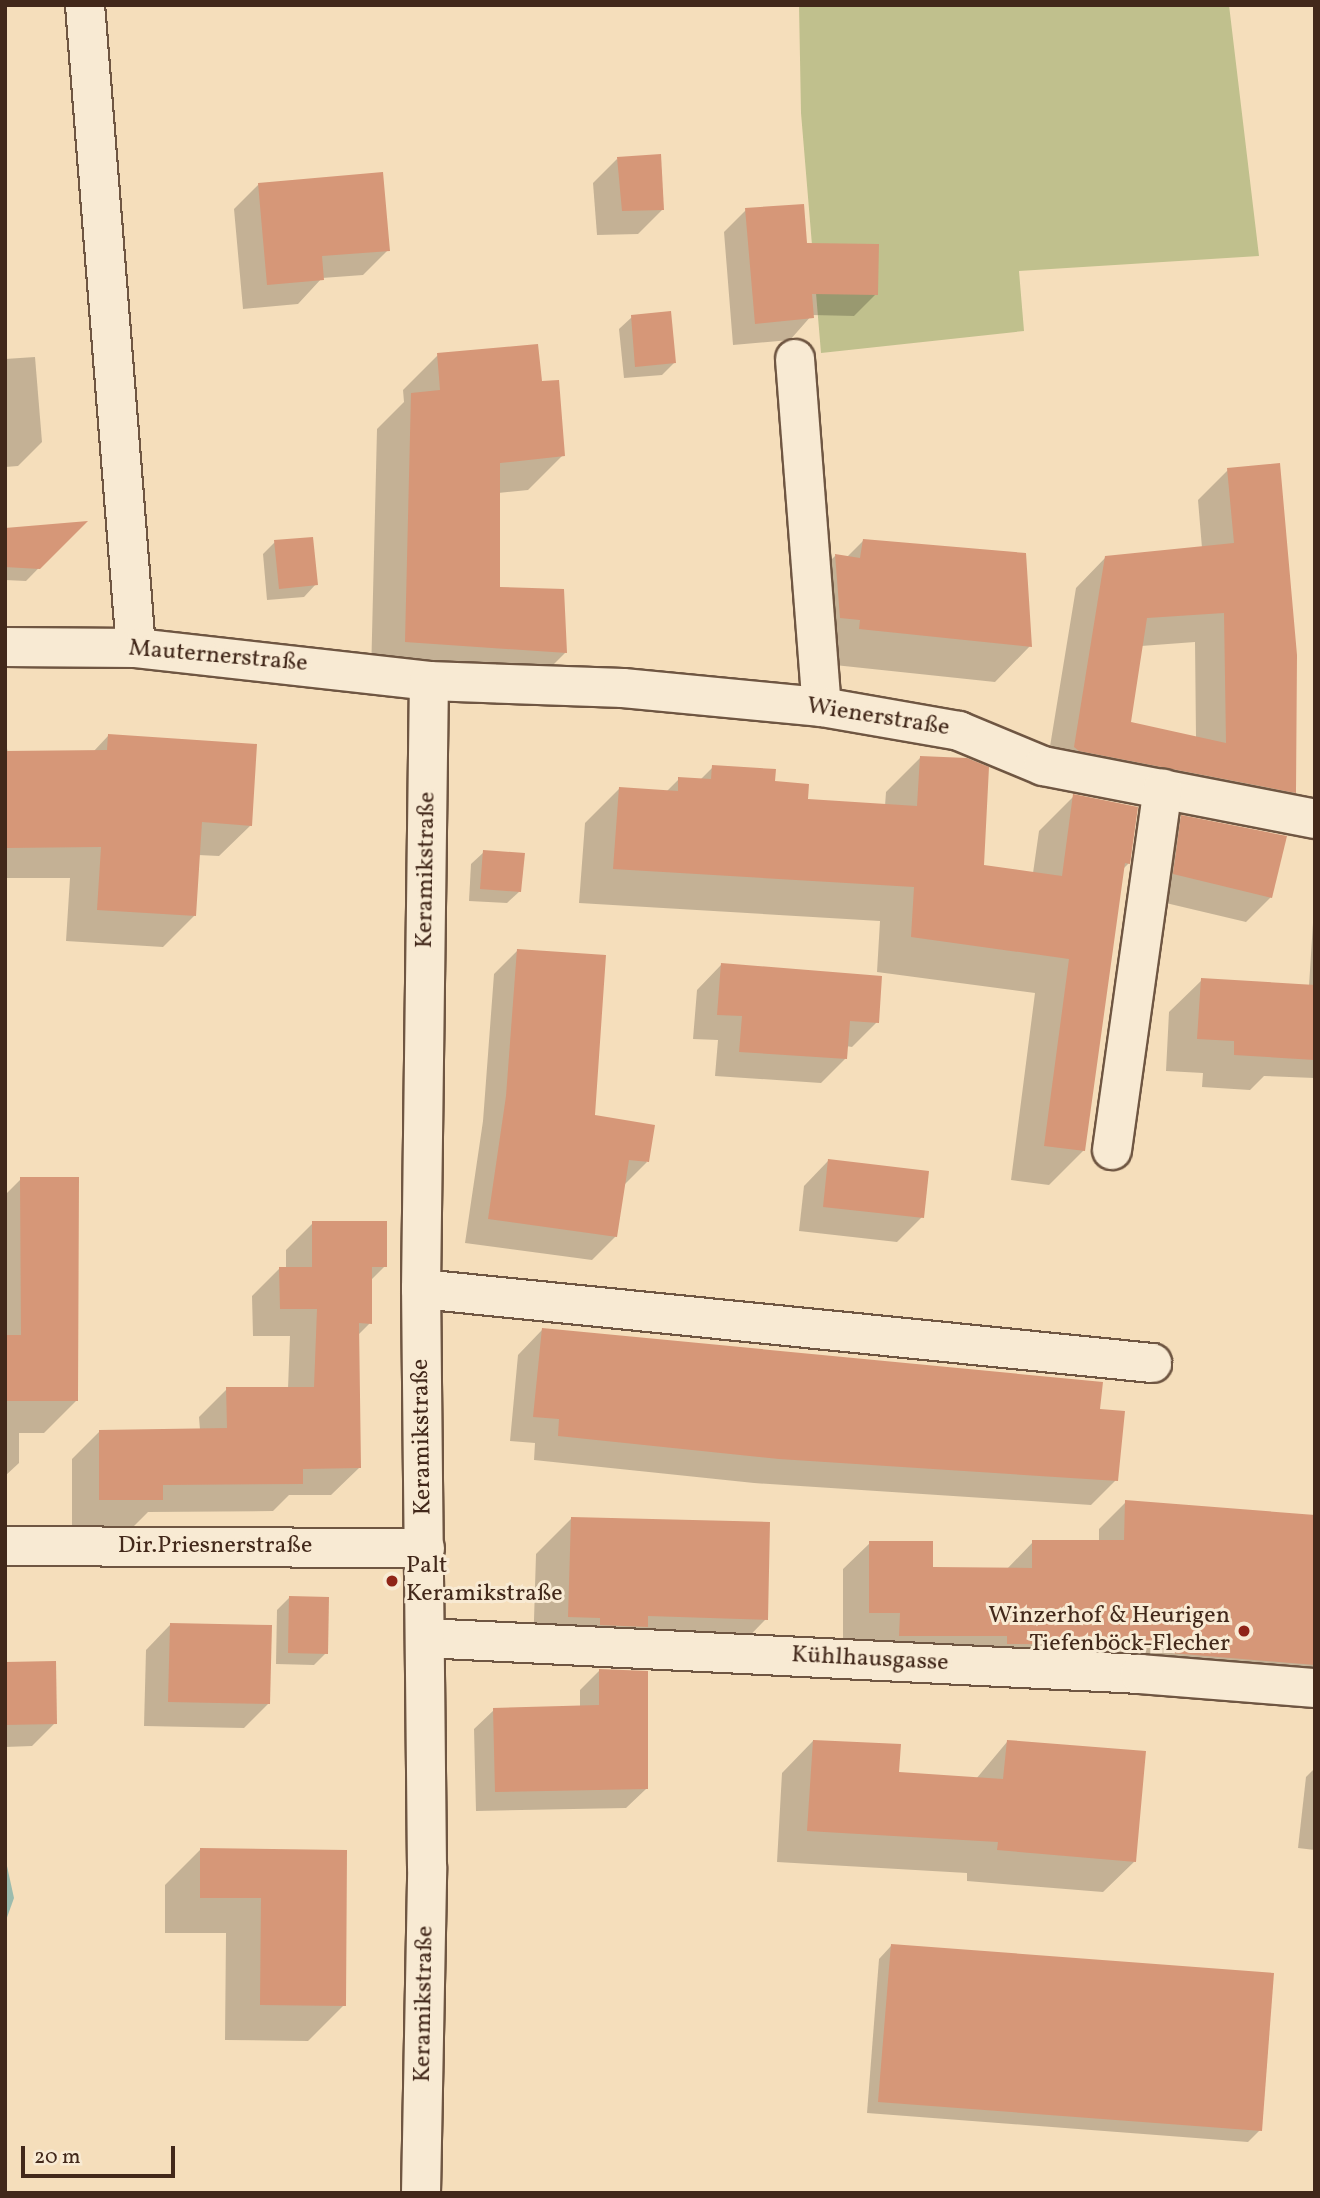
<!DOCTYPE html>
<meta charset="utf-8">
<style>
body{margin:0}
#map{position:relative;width:1320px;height:2198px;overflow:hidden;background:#f5debb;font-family:Vollkorn,serif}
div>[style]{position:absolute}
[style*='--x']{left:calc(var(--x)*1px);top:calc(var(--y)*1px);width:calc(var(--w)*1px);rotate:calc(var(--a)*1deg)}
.green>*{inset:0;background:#c0c08d}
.water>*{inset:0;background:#9cbcae}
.shadow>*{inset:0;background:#0003}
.building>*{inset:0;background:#d69778}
.roads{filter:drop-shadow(2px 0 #6f5642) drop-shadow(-2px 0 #6f5642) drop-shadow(0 2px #6f5642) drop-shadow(0 -2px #6f5642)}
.minor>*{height:38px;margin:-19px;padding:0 19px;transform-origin:19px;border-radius:19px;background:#f8ead3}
.dots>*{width:19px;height:19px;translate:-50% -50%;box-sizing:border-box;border:4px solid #f8ead3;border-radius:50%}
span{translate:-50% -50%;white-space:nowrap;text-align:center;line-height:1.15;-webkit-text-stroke:6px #f8ead3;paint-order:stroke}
.street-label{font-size:24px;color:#42281a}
.poi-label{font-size:24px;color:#42281a}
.left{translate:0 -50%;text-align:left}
.right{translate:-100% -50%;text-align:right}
.frame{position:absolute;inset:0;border:7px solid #42281a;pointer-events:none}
.scale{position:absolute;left:21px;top:2146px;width:154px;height:32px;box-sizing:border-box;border:4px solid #42281a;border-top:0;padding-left:9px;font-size:21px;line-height:24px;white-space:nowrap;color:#42281a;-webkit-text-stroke:5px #f8ead3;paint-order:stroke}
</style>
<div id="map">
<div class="green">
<div style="clip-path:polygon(799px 5px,1229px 5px,1259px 256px,1019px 271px,1024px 331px,821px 353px,801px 113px)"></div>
</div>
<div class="water">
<div style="clip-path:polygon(5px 1857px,14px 1898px,5px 1923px)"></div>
</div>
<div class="shadow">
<div style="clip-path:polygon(617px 159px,663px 209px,638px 234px,597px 235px,593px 183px)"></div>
<div style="clip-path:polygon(259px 184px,388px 250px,363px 275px,322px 278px,298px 304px,243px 309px,234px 209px)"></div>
<div style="clip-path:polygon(746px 210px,806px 244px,876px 294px,854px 316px,812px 315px,790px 340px,733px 345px,724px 232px)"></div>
<div style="clip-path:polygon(632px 317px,675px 362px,662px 375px,624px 378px,619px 329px)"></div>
<div style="clip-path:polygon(438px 355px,540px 383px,563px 455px,528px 490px,498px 493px,498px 588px,566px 652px,531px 687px,371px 676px,377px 429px,404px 402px,403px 390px)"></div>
<div style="clip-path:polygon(35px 357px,42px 442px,18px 466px,5px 467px,5px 359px)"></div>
<div style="clip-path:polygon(evenodd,1228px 470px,1295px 792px,1265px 822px,1045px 777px,1076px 588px,1106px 557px,1202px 548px,1198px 500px,1228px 470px,1195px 642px,1196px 738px,1129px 723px,1141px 646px,1195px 642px)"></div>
<div style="clip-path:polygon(5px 530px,73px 533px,26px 581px,5px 580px)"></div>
<div style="clip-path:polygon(863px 541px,1030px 646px,995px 682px,825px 664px,800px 592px,835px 556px,846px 558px)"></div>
<div style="clip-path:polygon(275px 542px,316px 584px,304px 597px,267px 600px,263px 554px)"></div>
<div style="clip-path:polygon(108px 736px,251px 825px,219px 856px,198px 855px,194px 916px,163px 947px,66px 941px,70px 878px,5px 878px,5px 739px,8px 753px,93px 752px)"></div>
<div style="clip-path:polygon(921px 757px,982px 866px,1033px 873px,1039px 831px,1074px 796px,1129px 863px,1122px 870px,1084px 1150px,1049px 1185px,1011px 1180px,1035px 993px,877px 972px,880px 921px,579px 903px,585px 823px,620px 788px,666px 792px,679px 779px,700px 780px,713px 767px,773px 783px,806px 800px,885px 806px,886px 792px)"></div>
<div style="clip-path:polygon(1182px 817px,1271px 897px,1246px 922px,1149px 899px,1157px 842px)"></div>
<div style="clip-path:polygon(484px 852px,520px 891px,507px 903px,469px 901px,471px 864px)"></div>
<div style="clip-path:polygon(1315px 891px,1315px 1078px,1264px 1076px,1250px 1090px,1202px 1087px,1203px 1073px,1166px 1071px,1169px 1012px,1202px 980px,1309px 986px)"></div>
<div style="clip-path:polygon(518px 950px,593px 1117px,647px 1162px,623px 1186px,616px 1236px,592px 1260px,465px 1243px,483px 1121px,494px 974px)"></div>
<div style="clip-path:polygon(721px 965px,877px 1022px,852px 1047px,846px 1046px,845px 1059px,821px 1083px,715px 1076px,718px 1040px,693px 1039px,697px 990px)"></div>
<div style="clip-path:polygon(828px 1161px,922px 1217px,897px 1242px,799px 1231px,804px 1186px)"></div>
<div style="clip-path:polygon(21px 1179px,77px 1400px,44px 1433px,19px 1433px,19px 1463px,5px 1476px,5px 1195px)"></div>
<div style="clip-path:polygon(313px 1223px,385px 1266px,370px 1281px,370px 1323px,358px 1335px,359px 1468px,331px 1495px,289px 1495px,273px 1511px,148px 1512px,134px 1526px,72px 1527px,72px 1459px,100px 1431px,200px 1430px,199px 1417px,227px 1389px,288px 1389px,290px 1336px,253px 1336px,252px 1296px,280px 1268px,286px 1268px,286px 1250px)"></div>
<div style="clip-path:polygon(542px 1330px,1098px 1410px,1116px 1480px,1091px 1505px,754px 1483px,534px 1460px,535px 1443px,510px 1441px,518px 1355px)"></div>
<div style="clip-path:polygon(1126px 1502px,1315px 1517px,1315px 1693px,874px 1662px,874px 1639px,843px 1639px,843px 1569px,870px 1543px,932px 1569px,1006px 1570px,1033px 1542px,1099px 1542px,1099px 1529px)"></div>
<div style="clip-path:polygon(571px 1519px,766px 1619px,731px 1655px,533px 1652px,536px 1554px)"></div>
<div style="clip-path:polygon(290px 1597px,326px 1653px,314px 1665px,276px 1664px,277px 1610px)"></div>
<div style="clip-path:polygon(170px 1625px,269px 1703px,244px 1728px,144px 1726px,146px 1650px)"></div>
<div style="clip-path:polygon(5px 1664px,55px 1723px,32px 1746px,5px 1747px)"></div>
<div style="clip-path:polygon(600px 1670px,646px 1789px,626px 1808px,476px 1811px,474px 1729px,494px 1710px,580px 1708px,580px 1690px)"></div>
<div style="clip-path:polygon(813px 1741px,897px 1774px,976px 1779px,1007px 1742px,1135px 1861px,1103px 1892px,967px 1881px,967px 1873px,777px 1862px,782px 1773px)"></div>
<div style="clip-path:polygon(1315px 1768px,1315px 1850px,1298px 1848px,1306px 1777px)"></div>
<div style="clip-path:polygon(201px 1849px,345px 1851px,344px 2005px,308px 2041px,225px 2040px,226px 1933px,165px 1933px,165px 1885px)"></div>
<div style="clip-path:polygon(891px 1946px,1260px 2130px,1248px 2142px,867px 2113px,879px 1959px)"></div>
</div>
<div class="building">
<div style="clip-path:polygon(661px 154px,664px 210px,622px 211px,617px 157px)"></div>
<div style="clip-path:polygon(383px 172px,390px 251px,322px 256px,324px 280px,267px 285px,258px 183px)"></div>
<div style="clip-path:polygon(804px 204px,807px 243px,879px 244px,878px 295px,812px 294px,814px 318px,755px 324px,745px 208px)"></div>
<div style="clip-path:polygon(671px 311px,676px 363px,635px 367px,631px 315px)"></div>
<div style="clip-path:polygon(538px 344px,542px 381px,559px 380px,565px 456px,500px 463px,500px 587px,564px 589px,567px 653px,405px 642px,411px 393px,440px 390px,437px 353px)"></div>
<div style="clip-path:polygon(evenodd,1280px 463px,1297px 655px,1296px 793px,1079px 751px,1074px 747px,1105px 556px,1234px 543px,1227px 468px,1280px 463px,1224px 613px,1226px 743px,1131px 722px,1147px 618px,1224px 613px)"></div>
<div style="clip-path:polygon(88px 521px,40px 569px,5px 567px,5px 528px)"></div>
<div style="clip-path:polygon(313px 537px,318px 585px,279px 589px,274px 540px)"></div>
<div style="clip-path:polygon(863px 539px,1026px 553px,1032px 647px,859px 629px,860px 620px,840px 618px,835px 554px,860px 558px)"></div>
<div style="clip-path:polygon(108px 734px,257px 744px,252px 826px,202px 822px,196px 916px,97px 910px,101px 847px,5px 848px,5px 751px,107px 750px)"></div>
<div style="clip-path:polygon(920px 756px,967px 758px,989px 767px,984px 865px,1062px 876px,1073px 794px,1138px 807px,1130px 864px,1125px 863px,1085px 1151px,1044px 1146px,1069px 959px,911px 937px,914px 887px,613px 869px,619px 787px,678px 791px,678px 777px,711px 779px,712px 765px,776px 769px,775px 781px,809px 784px,808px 799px,917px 806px)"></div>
<div style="clip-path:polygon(1181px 815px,1287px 836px,1272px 898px,1173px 874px)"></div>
<div style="clip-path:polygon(483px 850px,525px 853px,521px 892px,480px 889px)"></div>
<div style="clip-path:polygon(517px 949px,606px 955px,595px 1115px,655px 1125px,649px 1162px,629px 1160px,617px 1237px,488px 1219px,506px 1096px)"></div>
<div style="clip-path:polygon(721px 963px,882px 976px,879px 1023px,850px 1021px,847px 1059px,739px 1052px,742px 1016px,717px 1015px)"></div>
<div style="clip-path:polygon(1201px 978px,1315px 985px,1315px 1060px,1234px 1055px,1234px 1041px,1197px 1039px)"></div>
<div style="clip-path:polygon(828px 1159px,929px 1171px,924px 1218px,823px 1207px)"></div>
<div style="clip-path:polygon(20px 1177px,79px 1177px,78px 1401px,5px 1401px,5px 1335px,21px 1335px)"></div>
<div style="clip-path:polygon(312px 1221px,387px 1221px,387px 1267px,372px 1267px,372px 1324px,359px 1323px,361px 1468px,303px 1469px,303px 1484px,163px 1485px,163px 1500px,99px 1500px,99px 1430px,227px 1428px,226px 1387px,314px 1387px,317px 1309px,280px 1309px,279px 1267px,312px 1267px)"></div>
<div style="clip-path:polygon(542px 1328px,1103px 1382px,1100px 1409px,1125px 1411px,1118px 1481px,779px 1459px,558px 1436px,559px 1419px,533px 1417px)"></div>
<div style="clip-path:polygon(1125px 1500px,1315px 1515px,1315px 1665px,1171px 1653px,1172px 1645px,1007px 1644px,1007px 1636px,899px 1636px,900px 1613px,869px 1613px,869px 1541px,933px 1541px,933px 1567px,1032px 1568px,1032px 1540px,1124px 1540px)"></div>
<div style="clip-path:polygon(571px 1517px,770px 1522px,768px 1620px,648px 1616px,648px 1627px,600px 1625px,600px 1618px,568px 1617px)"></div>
<div style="clip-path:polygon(289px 1596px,329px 1597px,328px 1654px,288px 1653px)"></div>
<div style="clip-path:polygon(170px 1623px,272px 1625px,270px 1704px,168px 1702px)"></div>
<div style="clip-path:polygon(56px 1661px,57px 1724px,5px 1725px,5px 1662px)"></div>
<div style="clip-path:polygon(599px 1669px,648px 1671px,648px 1789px,495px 1792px,493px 1708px,599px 1705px)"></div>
<div style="clip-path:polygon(813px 1740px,901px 1744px,899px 1772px,1003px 1779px,1007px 1740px,1146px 1751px,1136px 1862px,997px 1850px,998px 1842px,807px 1831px)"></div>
<div style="clip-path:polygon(200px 1848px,347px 1850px,346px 2006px,260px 2005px,261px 1898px,200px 1898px)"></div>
<div style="clip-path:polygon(891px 1944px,1274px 1973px,1262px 2131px,878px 2102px)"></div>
</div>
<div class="roads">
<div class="minor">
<div style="--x:85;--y:5;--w:645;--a:85.47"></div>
<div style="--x:795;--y:359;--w:349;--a:85.6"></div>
<div style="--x:5;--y:647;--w:131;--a:0.4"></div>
<div style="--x:136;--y:648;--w:295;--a:6.4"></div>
<div style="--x:429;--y:681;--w:194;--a:2.1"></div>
<div style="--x:623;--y:688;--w:200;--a:5.5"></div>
<div style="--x:822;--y:707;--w:139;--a:9.9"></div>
<div style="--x:959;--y:731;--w:91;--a:22.6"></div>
<div style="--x:1043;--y:766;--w:277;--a:11"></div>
<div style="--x:1112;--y:1150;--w:365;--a:-82"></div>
<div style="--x:421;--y:1289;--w:735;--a:5.78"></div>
<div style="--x:5;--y:1546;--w:420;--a:0.3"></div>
<div style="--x:425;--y:1638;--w:716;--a:2.88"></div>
<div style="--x:1140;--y:1674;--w:176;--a:4.6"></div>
<div style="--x:421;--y:2193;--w:326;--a:-88.9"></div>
<div style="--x:427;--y:1867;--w:578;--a:-90.59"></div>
<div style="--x:421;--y:1289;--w:608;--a:-89.25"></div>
</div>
</div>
<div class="dots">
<div style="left:392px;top:1581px;background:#8f2418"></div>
<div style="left:1244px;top:1631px;background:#8f2418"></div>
</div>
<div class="street-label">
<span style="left:218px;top:657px;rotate:5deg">Mauternerstraße</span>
<span style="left:878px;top:718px;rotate:9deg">Wienerstraße</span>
<span style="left:427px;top:870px;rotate:-89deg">Keramikstraße</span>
<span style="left:423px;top:1437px;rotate:-91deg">Keramikstraße</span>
<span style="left:215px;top:1547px">Dir.Priesnerstraße</span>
<span style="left:870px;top:1660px;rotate:3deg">Kühlhausgasse</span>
<span style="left:425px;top:2004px;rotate:-89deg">Keramikstraße</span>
</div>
<div class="poi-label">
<span class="left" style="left:406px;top:1581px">Palt<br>Keramikstraße</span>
<span class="right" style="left:1230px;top:1631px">Winzerhof &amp; Heurigen<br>Tiefenböck-Flecher</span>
</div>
<div class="frame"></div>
<div class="scale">20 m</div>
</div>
